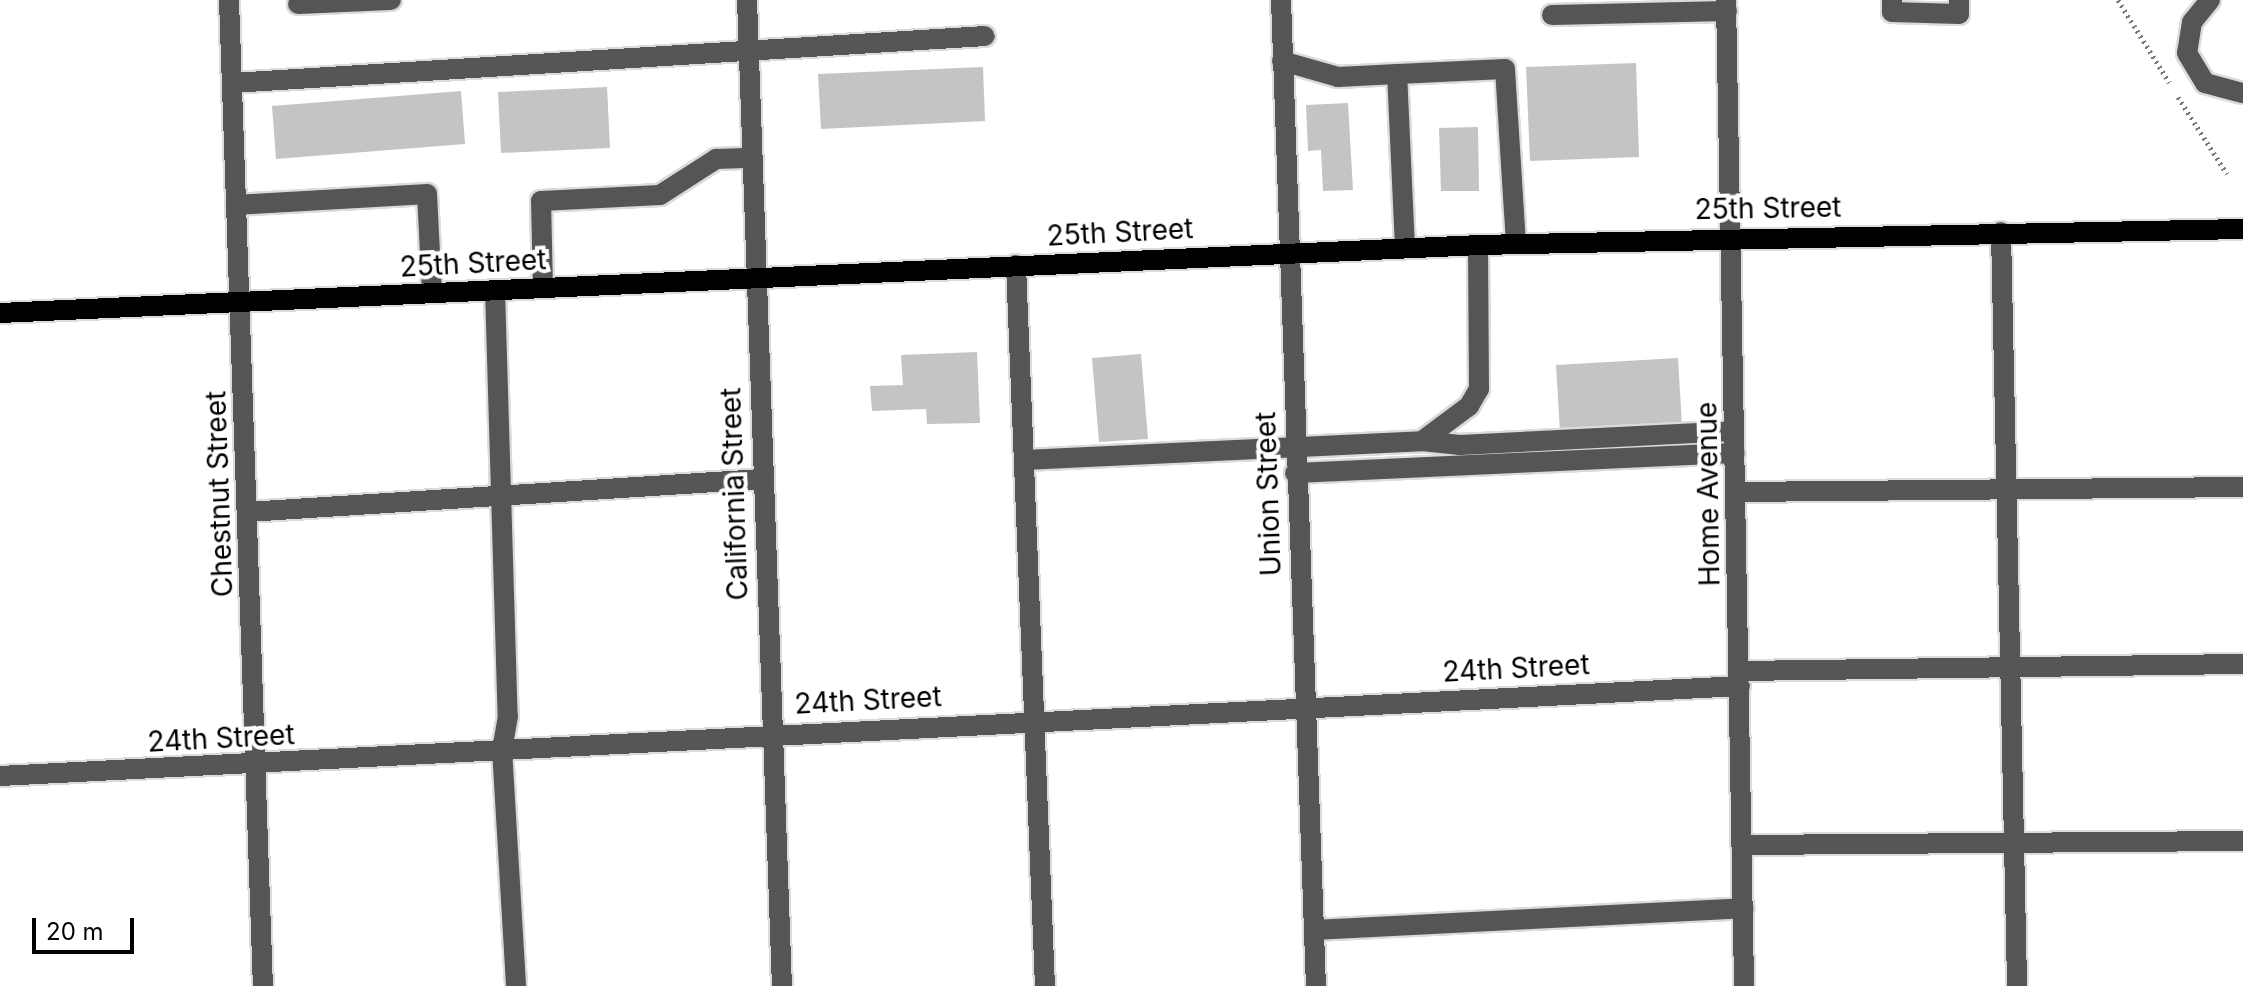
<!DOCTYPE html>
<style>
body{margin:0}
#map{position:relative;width:2243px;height:986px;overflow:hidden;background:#fff;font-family:Inter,sans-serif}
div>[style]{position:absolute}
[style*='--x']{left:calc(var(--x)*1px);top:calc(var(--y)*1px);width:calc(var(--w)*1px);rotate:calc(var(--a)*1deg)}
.building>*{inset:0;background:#c4c4c4}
.path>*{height:5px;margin-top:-2.5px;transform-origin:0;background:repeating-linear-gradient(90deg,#777 0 2px,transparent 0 6px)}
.roads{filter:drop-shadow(2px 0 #dbdbdb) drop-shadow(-2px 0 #dbdbdb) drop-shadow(0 2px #dbdbdb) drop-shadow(0 -2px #dbdbdb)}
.minor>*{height:20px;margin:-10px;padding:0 10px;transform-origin:10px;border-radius:10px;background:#555}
.major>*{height:20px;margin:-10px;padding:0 10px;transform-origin:10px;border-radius:10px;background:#000}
span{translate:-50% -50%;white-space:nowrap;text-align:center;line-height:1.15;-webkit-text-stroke:8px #fff;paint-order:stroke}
.street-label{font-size:28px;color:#000}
.scale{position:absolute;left:32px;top:918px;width:102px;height:36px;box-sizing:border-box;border:4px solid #000;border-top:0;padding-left:10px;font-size:24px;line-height:28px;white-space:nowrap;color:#000;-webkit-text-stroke:6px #fff;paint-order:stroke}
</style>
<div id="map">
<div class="building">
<div style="clip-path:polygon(1636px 63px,1639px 157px,1530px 161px,1526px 67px)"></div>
<div style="clip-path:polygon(983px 67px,985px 121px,821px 129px,818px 74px)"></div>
<div style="clip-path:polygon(607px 87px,610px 148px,501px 153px,498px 92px)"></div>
<div style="clip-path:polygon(461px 91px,465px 144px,276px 159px,272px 106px)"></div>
<div style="clip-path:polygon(1348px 103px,1353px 190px,1323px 191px,1321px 150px,1308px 151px,1306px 105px)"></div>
<div style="clip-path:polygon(1478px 127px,1479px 191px,1441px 191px,1439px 128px)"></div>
<div style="clip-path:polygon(977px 352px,980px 423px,927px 424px,926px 409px,872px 411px,870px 386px,903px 385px,901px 355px)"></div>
<div style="clip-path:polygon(1141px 354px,1148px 439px,1099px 442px,1092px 358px)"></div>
<div style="clip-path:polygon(1678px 358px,1682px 426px,1560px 432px,1556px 365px)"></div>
</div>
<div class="path">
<div style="--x:2118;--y:0;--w:97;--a:58.1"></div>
<div style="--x:2178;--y:97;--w:91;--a:57.5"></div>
</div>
<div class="roads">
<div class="minor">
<div style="--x:229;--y:0;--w:987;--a:88.03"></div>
<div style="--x:747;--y:0;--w:987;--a:87.97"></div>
<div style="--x:1281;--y:0;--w:987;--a:87.97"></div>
<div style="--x:1726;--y:0;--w:986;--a:88.95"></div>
<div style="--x:1892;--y:0;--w:12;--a:90"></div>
<div style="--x:1892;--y:12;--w:67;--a:1.7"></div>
<div style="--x:1959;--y:14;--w:14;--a:-90"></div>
<div style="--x:2210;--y:0;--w:28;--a:129"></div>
<div style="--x:2192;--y:22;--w:31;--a:99"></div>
<div style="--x:2187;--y:53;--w:35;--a:59"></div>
<div style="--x:2205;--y:83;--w:39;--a:15"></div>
<div style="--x:298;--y:4;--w:93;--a:-2.5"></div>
<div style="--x:1552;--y:15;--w:175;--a:-1.3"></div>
<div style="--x:1282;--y:61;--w:58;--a:15.9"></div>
<div style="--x:1338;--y:77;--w:59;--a:-2.9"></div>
<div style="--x:232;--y:83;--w:754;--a:-3.57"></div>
<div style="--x:236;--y:205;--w:191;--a:-3.3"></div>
<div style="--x:427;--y:194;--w:99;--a:87.1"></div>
<div style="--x:2001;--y:232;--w:754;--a:88.78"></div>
<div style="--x:1405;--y:248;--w:174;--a:-92.6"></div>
<div style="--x:1397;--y:74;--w:108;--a:-2.7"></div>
<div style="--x:1505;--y:69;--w:175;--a:86.4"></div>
<div style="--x:1016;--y:265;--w:722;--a:87.7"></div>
<div style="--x:543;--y:288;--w:87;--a:-91.3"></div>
<div style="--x:541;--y:201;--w:119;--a:-2.9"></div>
<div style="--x:660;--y:195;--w:67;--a:-32.7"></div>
<div style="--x:716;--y:159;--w:36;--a:-2"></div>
<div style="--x:495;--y:290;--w:426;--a:88.3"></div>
<div style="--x:508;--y:716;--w:34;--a:100"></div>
<div style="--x:502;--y:749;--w:237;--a:86.6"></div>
<div style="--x:1422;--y:441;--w:38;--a:6"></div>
<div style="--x:1460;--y:445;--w:274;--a:-2.9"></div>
<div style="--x:1024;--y:460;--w:398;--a:-2.7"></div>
<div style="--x:1422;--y:441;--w:59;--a:-36.7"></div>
<div style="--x:1469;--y:406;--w:20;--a:-60"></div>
<div style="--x:1479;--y:389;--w:144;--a:-90.4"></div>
<div style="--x:1295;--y:473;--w:440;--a:-2.6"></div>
<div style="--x:1735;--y:492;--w:508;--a:-0.56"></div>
<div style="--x:247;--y:512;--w:516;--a:-3.67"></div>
<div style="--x:1739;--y:671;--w:504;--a:-0.8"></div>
<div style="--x:0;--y:776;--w:1742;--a:-2.96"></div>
<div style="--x:1742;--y:845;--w:501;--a:-0.46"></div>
<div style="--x:1314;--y:930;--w:430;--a:-2.9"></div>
</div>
<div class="major">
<div style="--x:0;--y:313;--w:1480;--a:-2.63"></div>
<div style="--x:1478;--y:245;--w:765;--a:-1.2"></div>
</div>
</div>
<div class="street-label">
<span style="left:1768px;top:208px;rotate:-1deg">25th Street</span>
<span style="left:1120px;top:232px;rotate:-3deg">25th Street</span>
<span style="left:473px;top:263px;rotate:-3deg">25th Street</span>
<span style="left:219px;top:494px;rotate:-92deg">Chestnut Street</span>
<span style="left:734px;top:494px;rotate:-92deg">California Street</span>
<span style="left:1268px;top:494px;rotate:-92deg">Union Street</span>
<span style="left:1708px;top:494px;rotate:-91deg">Home Avenue</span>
<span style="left:1516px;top:668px;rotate:-3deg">24th Street</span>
<span style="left:868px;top:700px;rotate:-3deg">24th Street</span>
<span style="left:221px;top:738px;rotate:-3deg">24th Street</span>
</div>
<div class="scale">20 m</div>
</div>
